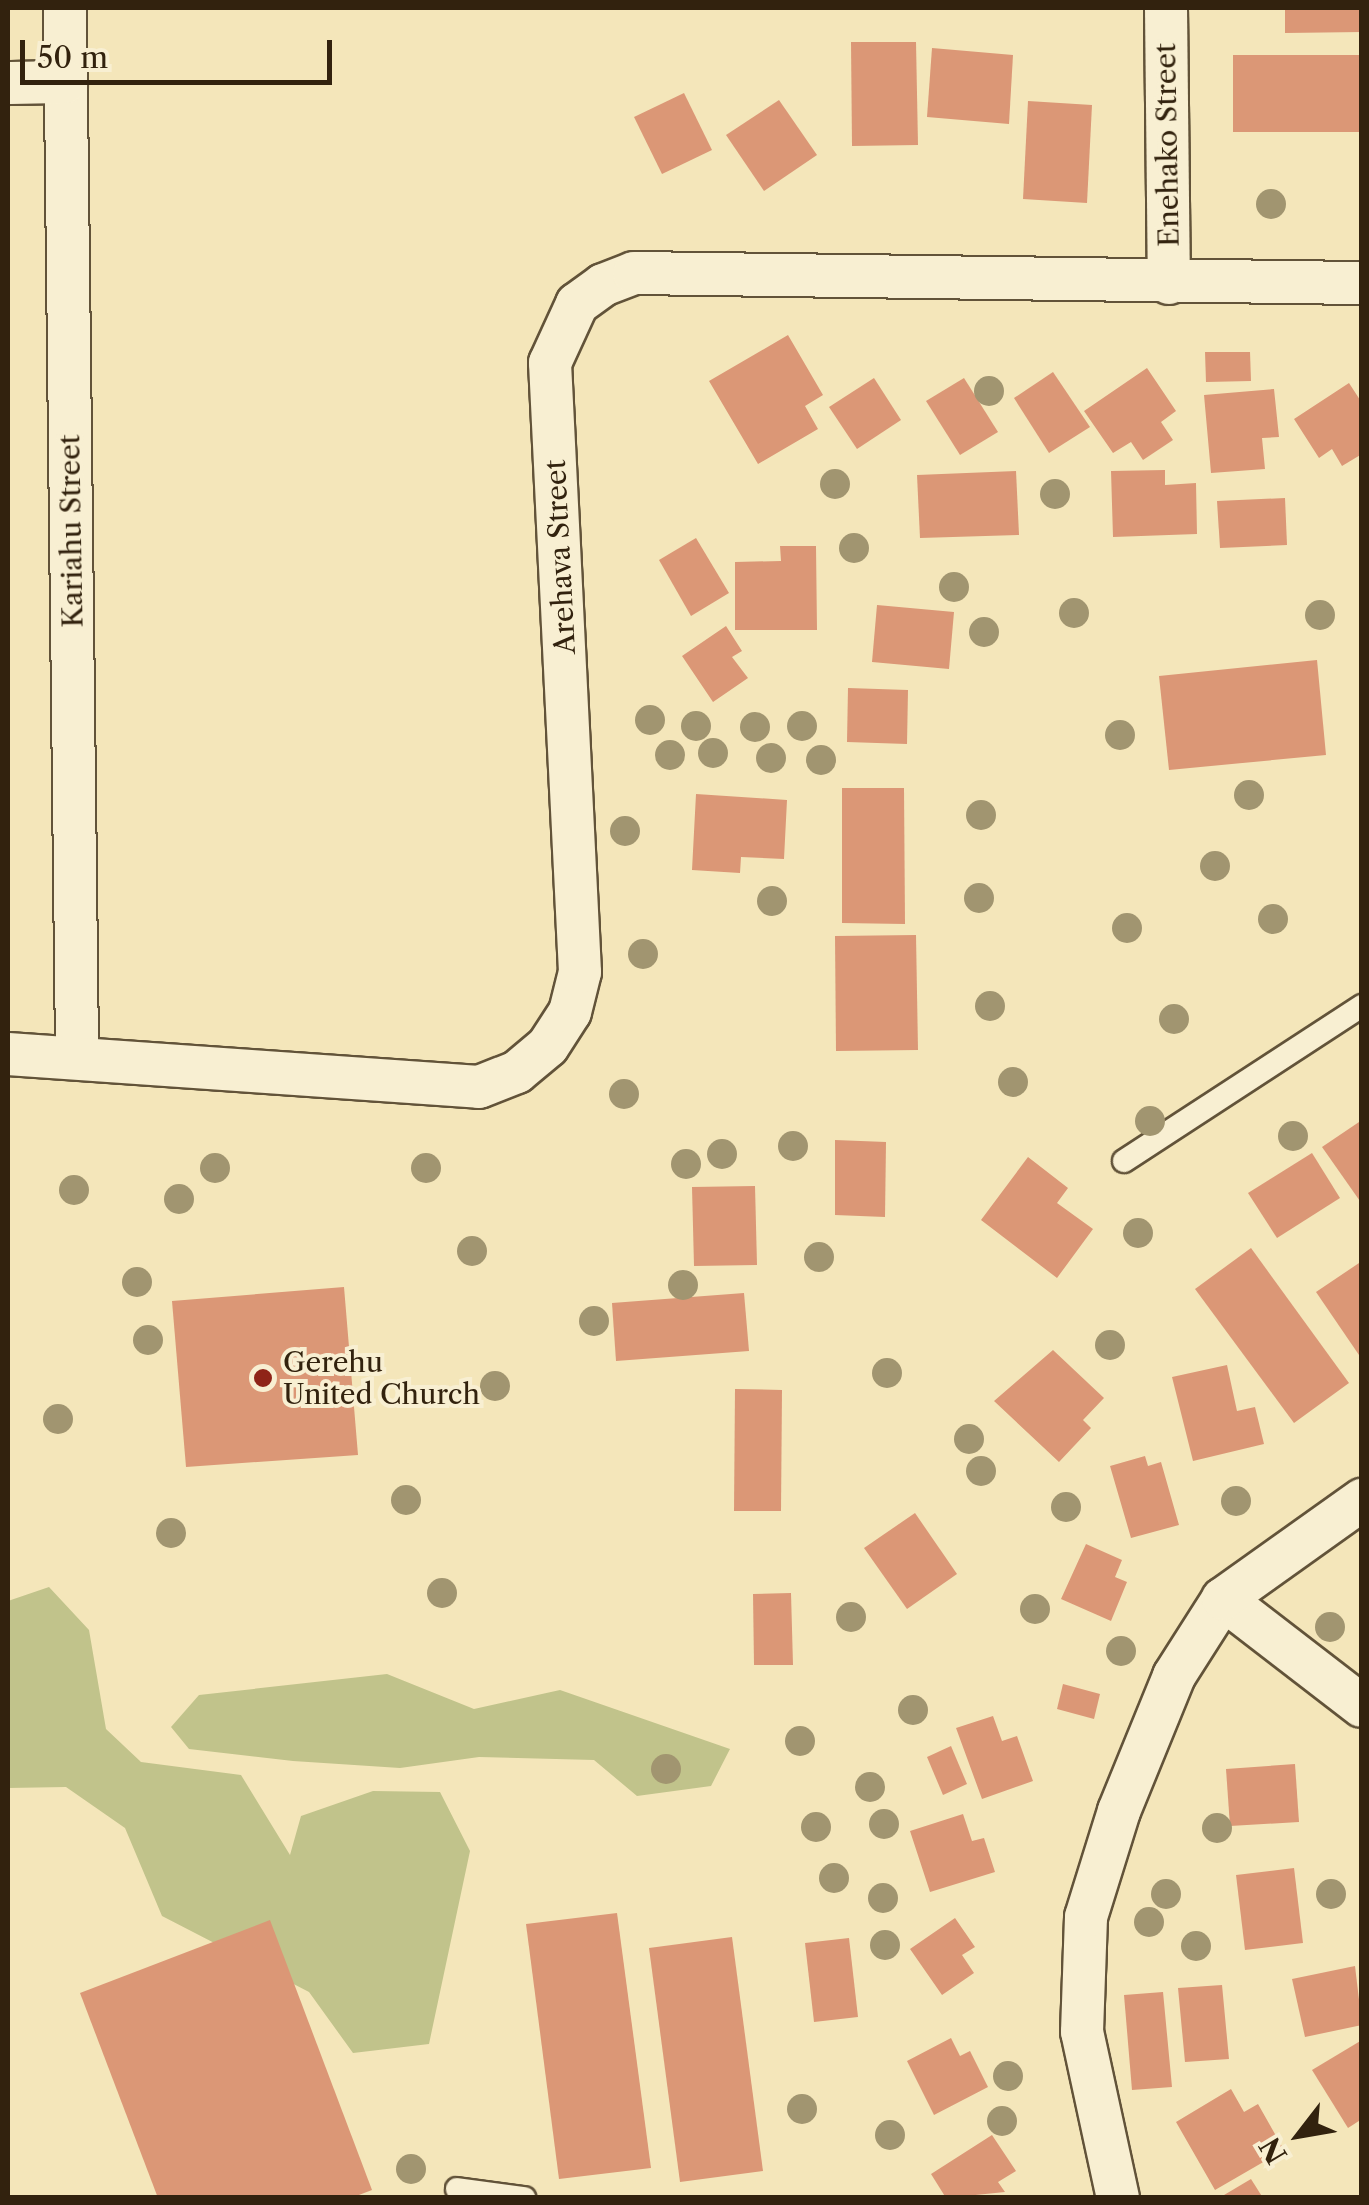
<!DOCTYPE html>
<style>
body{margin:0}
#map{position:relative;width:1369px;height:2205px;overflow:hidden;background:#f4e6ba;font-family:"Libre Caslon Text",serif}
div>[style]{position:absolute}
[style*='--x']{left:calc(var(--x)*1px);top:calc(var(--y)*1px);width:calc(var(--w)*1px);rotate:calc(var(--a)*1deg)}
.green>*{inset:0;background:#c1c38b}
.building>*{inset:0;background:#db9776}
.roads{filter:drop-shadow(2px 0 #625339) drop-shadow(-2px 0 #625339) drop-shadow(0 2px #625339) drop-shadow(0 -2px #625339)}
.service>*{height:22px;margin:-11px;padding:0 11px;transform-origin:11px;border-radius:11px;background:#f8efd2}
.minor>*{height:42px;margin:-21px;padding:0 21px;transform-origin:21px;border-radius:21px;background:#f8efd2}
.trees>*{width:30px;height:30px;margin:-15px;border-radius:50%;background:#a19570}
.dots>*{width:28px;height:28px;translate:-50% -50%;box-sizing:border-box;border:5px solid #f8efd2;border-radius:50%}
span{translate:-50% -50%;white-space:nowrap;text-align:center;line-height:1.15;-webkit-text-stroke:8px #f8efd2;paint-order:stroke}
.street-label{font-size:28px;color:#32220e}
.poi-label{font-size:28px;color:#32220e}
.left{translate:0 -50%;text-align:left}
.frame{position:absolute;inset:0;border:10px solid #32220e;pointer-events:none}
.north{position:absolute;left:1249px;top:2085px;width:100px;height:100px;-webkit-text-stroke:8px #f8efd2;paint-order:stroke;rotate:239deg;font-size:28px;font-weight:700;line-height:40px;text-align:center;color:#32220e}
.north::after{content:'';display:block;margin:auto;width:35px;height:45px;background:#32220e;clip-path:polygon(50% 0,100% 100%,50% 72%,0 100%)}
.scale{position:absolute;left:20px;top:40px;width:312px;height:45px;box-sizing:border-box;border:5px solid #32220e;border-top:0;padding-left:12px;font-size:30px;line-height:35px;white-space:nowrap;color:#32220e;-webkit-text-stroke:8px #f8efd2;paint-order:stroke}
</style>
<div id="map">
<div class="green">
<div style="clip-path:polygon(49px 1587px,89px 1630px,106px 1729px,141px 1762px,241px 1775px,290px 1855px,301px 1816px,373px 1791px,440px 1792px,470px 1851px,429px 2044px,353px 2053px,309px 1992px,162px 1916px,125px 1828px,66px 1787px,8px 1788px,8px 1601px)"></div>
<div style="clip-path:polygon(387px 1674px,474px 1709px,560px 1690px,730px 1749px,711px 1786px,637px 1796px,594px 1760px,479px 1757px,400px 1768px,293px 1761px,189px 1749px,171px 1727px,199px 1695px)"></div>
</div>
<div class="building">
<div style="clip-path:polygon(1285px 8px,1362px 8px,1362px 32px,1285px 33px)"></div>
<div style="clip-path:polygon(851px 42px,916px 42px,918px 145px,852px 146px)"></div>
<div style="clip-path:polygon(932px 48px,1013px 55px,1009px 124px,927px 117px)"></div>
<div style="clip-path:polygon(1233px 55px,1362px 55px,1362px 132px,1233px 132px)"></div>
<div style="clip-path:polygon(684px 93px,712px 150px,662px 174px,634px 117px)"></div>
<div style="clip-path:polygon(779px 100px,817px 155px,764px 191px,726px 135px)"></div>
<div style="clip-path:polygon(1028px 101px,1092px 105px,1087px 203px,1023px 199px)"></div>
<div style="clip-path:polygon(788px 335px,823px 395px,805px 406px,818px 429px,758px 464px,709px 381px)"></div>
<div style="clip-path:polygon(1205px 352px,1250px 352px,1251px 381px,1206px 382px)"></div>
<div style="clip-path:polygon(1147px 368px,1176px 411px,1161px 422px,1173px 440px,1143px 460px,1131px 442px,1113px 453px,1084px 411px)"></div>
<div style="clip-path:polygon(1053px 372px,1090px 427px,1049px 453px,1014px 398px)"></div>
<div style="clip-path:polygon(874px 378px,901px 420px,857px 449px,829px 407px)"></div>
<div style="clip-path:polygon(964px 378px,998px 432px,960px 455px,926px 401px)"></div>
<div style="clip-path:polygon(1349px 383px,1362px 403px,1362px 454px,1342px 466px,1332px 449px,1319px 458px,1294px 419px)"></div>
<div style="clip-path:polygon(1274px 389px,1279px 437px,1262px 438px,1265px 469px,1211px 473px,1204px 395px)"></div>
<div style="clip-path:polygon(1165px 470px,1165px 485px,1196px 483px,1197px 534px,1113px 537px,1111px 471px)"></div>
<div style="clip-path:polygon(1016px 471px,1019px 535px,920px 538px,917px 475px)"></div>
<div style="clip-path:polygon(1285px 498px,1287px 545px,1220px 548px,1217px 501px)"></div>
<div style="clip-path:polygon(696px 538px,729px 593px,691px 616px,659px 560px)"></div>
<div style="clip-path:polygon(780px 546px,816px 546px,817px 630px,735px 630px,735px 562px,781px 561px)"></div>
<div style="clip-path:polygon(877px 605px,954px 612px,949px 669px,872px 662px)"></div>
<div style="clip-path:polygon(726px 626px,742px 651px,732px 657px,748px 678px,713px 702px,682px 656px)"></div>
<div style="clip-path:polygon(1317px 660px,1326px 755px,1169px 770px,1159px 676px)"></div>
<div style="clip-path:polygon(848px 688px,908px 690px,907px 744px,847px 742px)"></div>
<div style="clip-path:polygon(842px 788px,904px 788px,905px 924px,842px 923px)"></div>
<div style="clip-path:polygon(696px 794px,787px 800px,784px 859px,741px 857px,740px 873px,692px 870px)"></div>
<div style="clip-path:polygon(916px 935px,918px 1050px,836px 1051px,835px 936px)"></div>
<div style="clip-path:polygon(1362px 1120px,1362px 1204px,1322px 1147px)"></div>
<div style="clip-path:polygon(835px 1140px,886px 1142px,885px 1217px,835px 1215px)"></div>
<div style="clip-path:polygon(1312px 1153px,1340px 1198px,1277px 1238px,1248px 1193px)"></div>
<div style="clip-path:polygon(1028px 1157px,1068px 1188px,1057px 1203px,1093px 1229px,1057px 1278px,981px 1220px)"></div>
<div style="clip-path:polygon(755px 1186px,757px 1265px,694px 1266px,692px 1187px)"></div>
<div style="clip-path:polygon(1251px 1248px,1349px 1383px,1294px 1423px,1195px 1289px)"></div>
<div style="clip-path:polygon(1362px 1261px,1362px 1354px,1359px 1355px,1316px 1292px)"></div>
<div style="clip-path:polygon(344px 1287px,358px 1455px,186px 1467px,172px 1301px)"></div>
<div style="clip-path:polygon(744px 1293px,749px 1351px,616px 1361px,612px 1303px)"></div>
<div style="clip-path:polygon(1053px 1350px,1104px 1398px,1083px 1420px,1091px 1428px,1059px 1462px,994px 1401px)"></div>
<div style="clip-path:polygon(1227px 1365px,1237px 1411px,1255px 1407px,1264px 1444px,1193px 1461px,1172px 1377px)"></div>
<div style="clip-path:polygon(735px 1389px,782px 1390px,781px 1511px,734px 1511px)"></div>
<div style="clip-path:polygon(1145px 1456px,1148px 1466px,1161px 1462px,1179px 1525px,1131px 1538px,1110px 1466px)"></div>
<div style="clip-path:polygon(915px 1513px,957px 1574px,907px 1609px,864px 1548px)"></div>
<div style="clip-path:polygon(1086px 1544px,1122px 1560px,1115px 1577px,1127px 1582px,1111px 1621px,1061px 1599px)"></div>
<div style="clip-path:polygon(791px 1593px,793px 1665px,754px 1665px,753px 1594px)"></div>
<div style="clip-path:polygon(1063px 1684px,1100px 1694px,1094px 1719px,1057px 1709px)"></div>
<div style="clip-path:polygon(993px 1716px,1002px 1741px,1017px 1736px,1033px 1781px,982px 1799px,956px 1728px)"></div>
<div style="clip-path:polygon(951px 1746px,967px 1784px,943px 1795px,927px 1757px)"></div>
<div style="clip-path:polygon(1295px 1764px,1299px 1822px,1230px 1826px,1226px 1769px)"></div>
<div style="clip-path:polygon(963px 1814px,972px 1841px,984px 1838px,995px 1872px,930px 1892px,910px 1831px)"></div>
<div style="clip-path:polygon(1294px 1868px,1303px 1943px,1245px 1950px,1236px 1875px)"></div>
<div style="clip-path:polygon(617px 1913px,651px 2168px,559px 2179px,526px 1924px)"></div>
<div style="clip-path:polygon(955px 1918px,975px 1947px,962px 1955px,974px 1973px,942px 1995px,910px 1949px)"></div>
<div style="clip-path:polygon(270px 1920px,372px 2190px,351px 2198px,158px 2198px,80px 1993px)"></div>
<div style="clip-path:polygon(732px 1937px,763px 2171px,680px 2182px,649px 1948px)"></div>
<div style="clip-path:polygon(849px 1938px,858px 2017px,814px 2022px,805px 1943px)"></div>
<div style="clip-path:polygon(1355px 1966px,1362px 2025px,1305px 2037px,1292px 1979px)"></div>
<div style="clip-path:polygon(1222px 1985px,1229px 2059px,1185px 2062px,1178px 1988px)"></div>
<div style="clip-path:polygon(1163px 1992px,1172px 2087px,1132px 2090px,1124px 1995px)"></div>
<div style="clip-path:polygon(951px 2038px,960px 2056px,970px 2051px,988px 2087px,934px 2115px,907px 2061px)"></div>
<div style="clip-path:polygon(1362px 2040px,1362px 2119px,1348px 2128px,1312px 2070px)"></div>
<div style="clip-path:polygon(1231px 2089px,1244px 2112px,1258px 2104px,1284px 2150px,1215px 2190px,1176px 2122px)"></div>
<div style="clip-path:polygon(992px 2135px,1016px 2171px,998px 2182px,1005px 2192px,946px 2198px,931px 2174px)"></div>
<div style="clip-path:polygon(1251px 2179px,1263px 2198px,1219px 2198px)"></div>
</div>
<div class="roads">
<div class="service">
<div style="--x:1124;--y:1161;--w:284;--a:-33.1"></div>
<div style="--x:457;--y:2189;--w:68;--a:7.7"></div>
</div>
<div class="minor">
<div style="--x:65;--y:8;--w:1046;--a:89.34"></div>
<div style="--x:1166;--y:8;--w:275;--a:89.4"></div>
<div style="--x:8;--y:83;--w:58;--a:-1"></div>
<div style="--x:8;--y:1054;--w:472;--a:4"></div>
<div style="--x:479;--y:1087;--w:41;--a:-21.5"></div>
<div style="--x:517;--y:1072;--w:40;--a:-40"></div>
<div style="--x:548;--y:1046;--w:40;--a:-57.1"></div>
<div style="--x:570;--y:1012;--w:41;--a:-76"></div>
<div style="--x:580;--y:972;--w:610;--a:-92.82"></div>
<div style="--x:550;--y:363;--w:65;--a:-65.4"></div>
<div style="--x:577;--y:304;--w:32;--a:-36"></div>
<div style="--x:603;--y:285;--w:33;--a:-21"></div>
<div style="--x:634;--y:273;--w:728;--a:0.79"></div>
<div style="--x:1223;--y:1599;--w:175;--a:37.6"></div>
<div style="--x:1118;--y:2198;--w:170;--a:-102.2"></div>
<div style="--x:1082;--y:2032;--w:115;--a:-88"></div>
<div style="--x:1086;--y:1917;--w:111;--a:-72.7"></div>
<div style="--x:1119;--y:1811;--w:146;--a:-67.8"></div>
<div style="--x:1174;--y:1676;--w:91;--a:-57.5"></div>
<div style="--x:1223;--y:1599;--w:171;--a:-35.5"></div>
</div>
</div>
<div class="trees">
<div style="left:1271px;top:204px"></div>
<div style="left:989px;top:391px"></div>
<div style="left:835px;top:484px"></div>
<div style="left:1055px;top:494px"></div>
<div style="left:854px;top:548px"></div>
<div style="left:954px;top:587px"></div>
<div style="left:1074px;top:613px"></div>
<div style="left:1320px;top:615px"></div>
<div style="left:984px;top:632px"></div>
<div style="left:650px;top:720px"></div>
<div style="left:696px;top:726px"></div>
<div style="left:802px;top:726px"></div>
<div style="left:755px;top:727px"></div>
<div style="left:1120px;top:735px"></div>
<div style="left:713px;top:753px"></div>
<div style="left:670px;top:755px"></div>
<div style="left:771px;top:758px"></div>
<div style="left:821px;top:760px"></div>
<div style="left:1249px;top:795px"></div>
<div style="left:981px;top:815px"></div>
<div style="left:625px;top:831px"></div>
<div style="left:1215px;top:866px"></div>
<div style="left:979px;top:898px"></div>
<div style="left:772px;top:901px"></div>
<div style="left:1273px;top:919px"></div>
<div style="left:1127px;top:928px"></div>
<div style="left:643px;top:954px"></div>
<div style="left:990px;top:1006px"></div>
<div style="left:1174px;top:1019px"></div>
<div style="left:1013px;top:1082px"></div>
<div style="left:624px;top:1094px"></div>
<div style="left:1150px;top:1121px"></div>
<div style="left:1293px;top:1136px"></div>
<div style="left:793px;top:1146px"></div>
<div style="left:722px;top:1154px"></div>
<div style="left:686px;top:1164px"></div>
<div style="left:215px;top:1168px"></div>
<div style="left:426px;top:1168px"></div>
<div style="left:74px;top:1190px"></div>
<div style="left:179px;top:1199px"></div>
<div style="left:1138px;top:1233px"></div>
<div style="left:472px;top:1251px"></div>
<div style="left:819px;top:1257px"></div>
<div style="left:137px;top:1282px"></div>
<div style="left:683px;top:1285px"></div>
<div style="left:594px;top:1321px"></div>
<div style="left:148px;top:1340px"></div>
<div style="left:1110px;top:1345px"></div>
<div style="left:887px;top:1373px"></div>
<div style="left:495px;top:1386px"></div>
<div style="left:58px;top:1419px"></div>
<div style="left:969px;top:1439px"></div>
<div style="left:981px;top:1471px"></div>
<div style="left:406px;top:1500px"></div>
<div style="left:1236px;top:1501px"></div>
<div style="left:1066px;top:1507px"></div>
<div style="left:171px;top:1533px"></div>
<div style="left:442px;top:1593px"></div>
<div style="left:1035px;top:1609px"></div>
<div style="left:851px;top:1617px"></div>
<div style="left:1330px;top:1627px"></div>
<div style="left:1121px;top:1651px"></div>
<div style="left:913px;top:1710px"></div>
<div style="left:800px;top:1741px"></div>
<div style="left:666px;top:1769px"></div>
<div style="left:870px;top:1787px"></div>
<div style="left:884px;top:1824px"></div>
<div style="left:816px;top:1827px"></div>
<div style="left:1217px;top:1828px"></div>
<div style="left:834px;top:1878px"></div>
<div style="left:1166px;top:1894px"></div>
<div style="left:1331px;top:1894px"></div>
<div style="left:883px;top:1898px"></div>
<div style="left:1149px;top:1922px"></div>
<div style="left:885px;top:1945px"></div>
<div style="left:1196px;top:1946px"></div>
<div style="left:1008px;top:2076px"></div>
<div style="left:802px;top:2109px"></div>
<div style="left:1002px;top:2121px"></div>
<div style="left:890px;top:2135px"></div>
<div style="left:411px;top:2169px"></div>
</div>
<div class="dots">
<div style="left:263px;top:1378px;background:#8f2418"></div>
</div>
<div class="street-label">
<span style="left:1167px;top:145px;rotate:-91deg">Enehako Street</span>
<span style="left:71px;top:531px;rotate:-91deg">Kariahu Street</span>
<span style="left:560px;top:557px;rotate:-93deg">Arehava Street</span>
</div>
<div class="poi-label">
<span class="left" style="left:283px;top:1378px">Gerehu<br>United Church</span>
</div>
<div class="frame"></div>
<div class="north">N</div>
<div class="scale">50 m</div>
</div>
